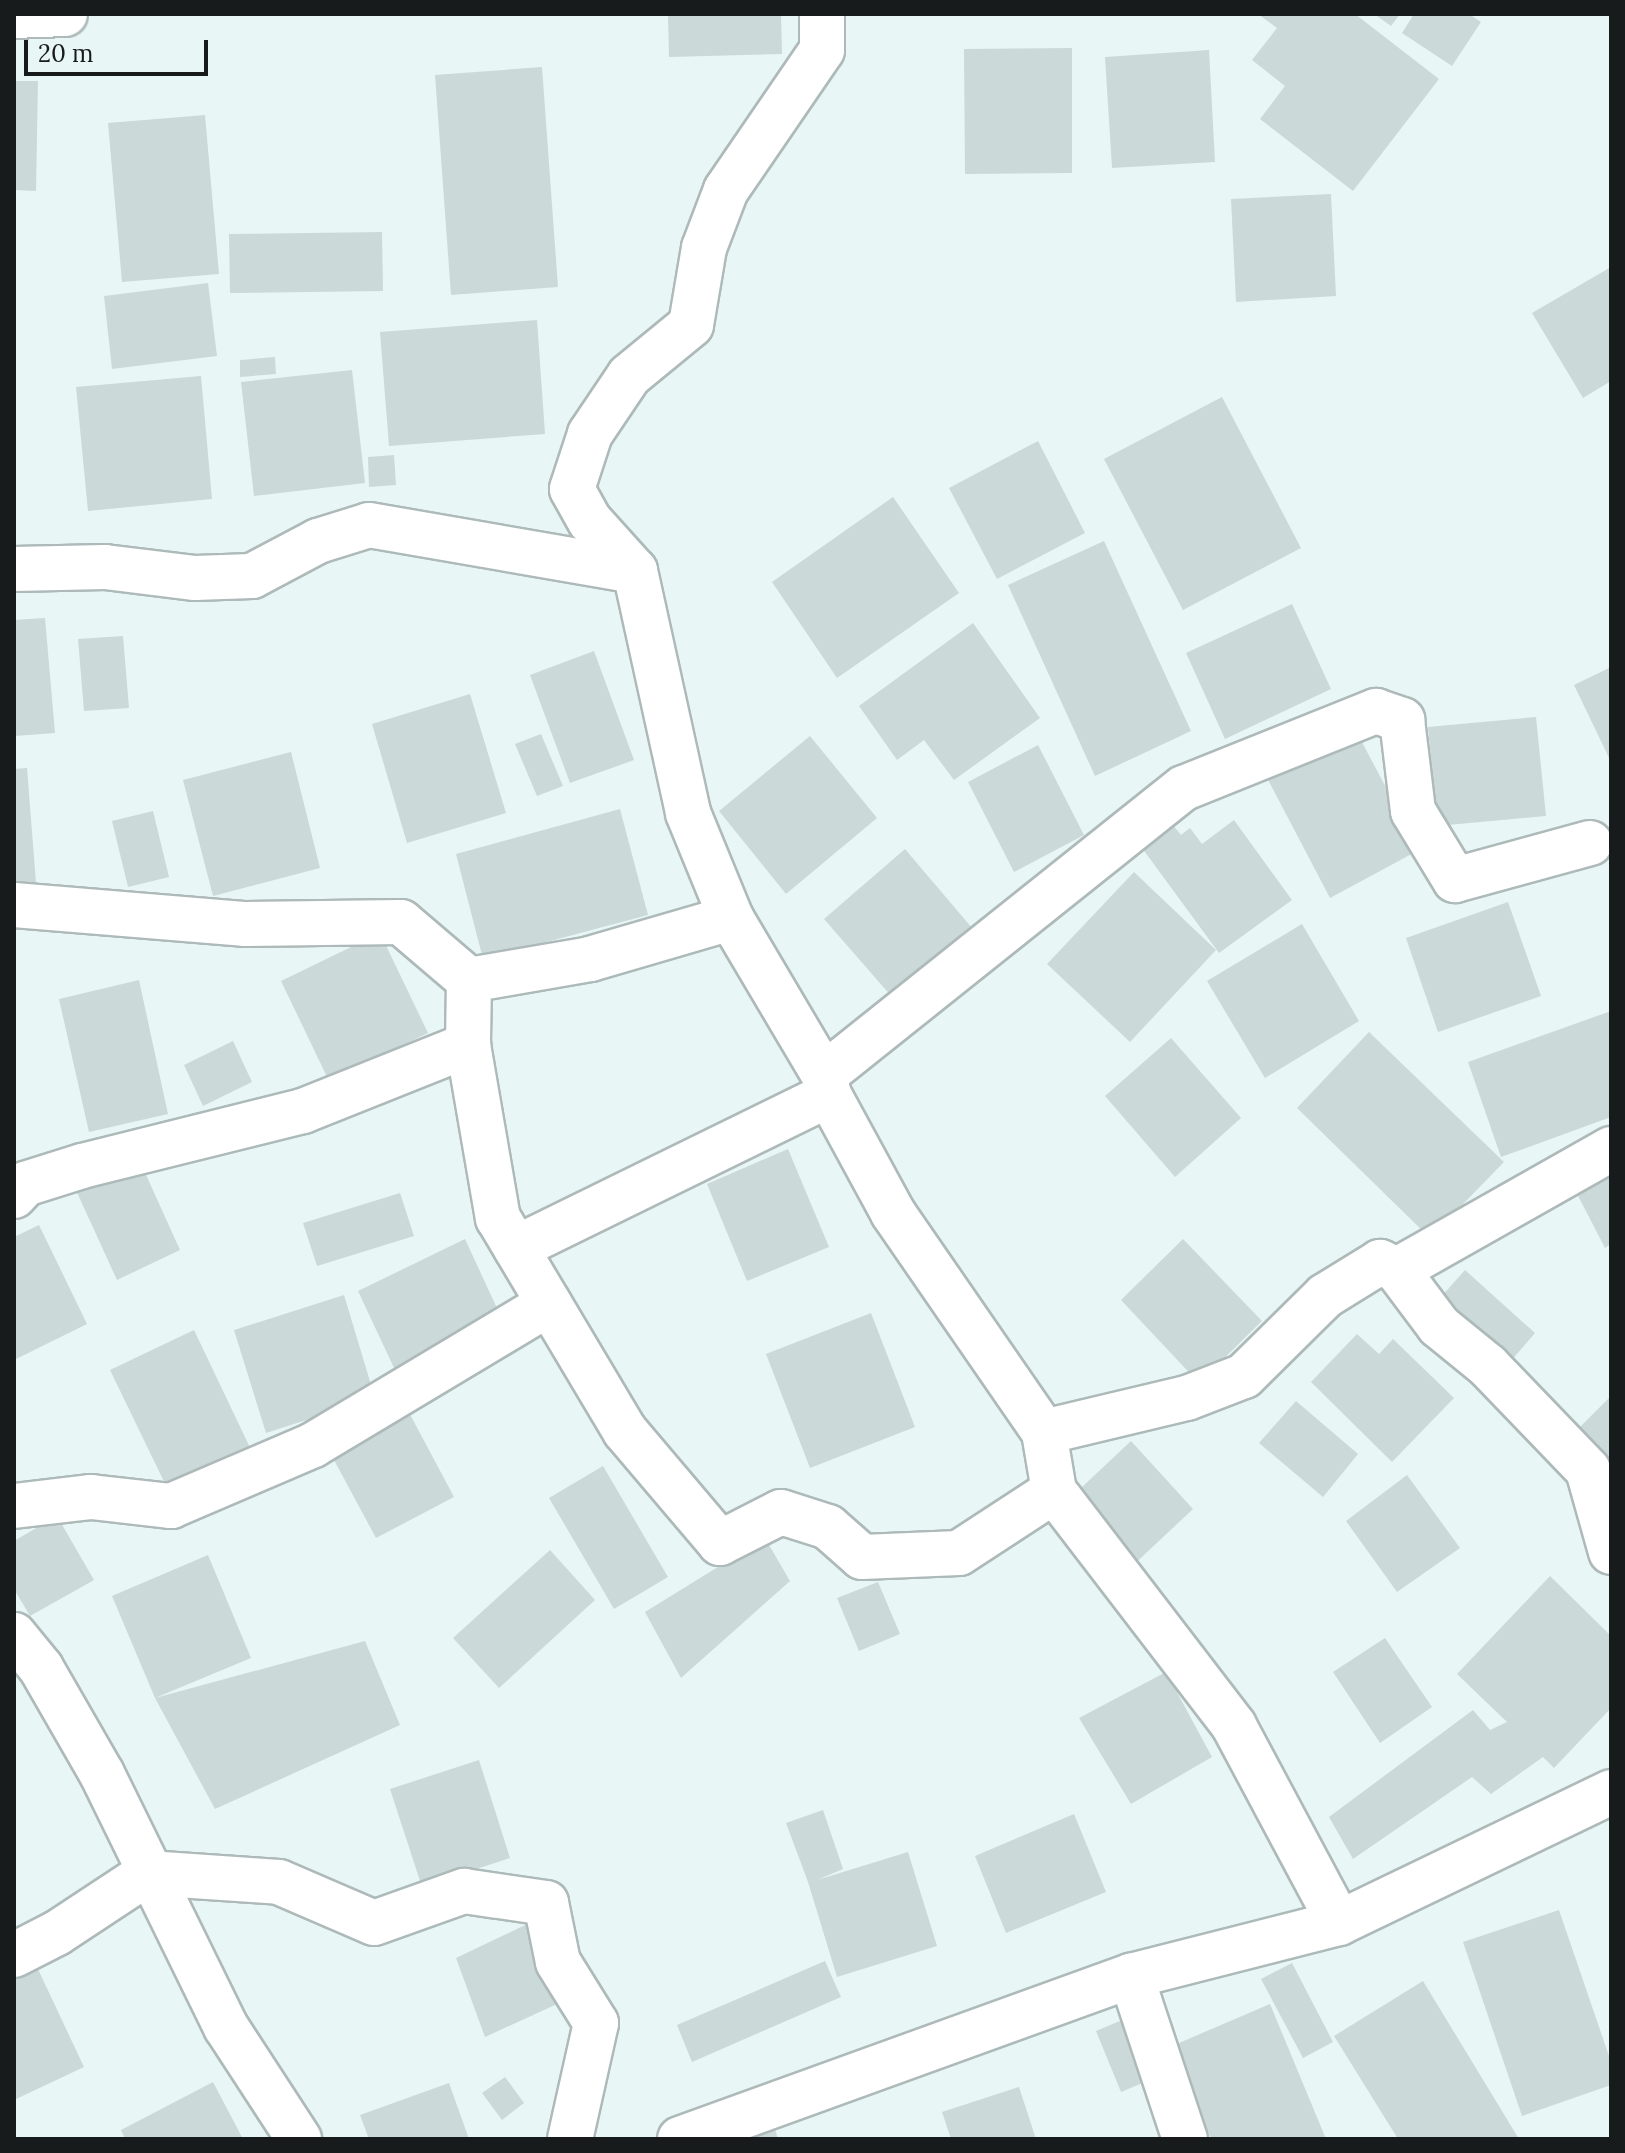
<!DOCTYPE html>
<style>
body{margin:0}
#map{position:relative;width:1625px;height:2153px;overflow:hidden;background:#e9f6f6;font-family:Lora,serif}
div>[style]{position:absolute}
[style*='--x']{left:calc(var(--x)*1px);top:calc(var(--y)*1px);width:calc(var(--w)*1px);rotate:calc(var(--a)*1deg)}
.building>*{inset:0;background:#cbd9d8}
.roads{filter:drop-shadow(2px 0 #adbab9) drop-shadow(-2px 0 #adbab9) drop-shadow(0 2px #adbab9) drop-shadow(0 -2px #adbab9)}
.minor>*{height:44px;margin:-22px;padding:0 22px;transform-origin:22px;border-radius:22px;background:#fff}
span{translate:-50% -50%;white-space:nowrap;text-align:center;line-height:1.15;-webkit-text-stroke:6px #e9f6f6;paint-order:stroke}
.frame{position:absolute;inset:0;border:16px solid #171b1b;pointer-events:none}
.scale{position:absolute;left:24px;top:40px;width:184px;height:36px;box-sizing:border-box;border:4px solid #171b1b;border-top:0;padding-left:10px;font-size:24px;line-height:28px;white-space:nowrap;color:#171b1b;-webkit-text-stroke:6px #e9f6f6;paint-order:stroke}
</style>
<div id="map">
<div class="building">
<div style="clip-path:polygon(668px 14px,781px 14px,782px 54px,669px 57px)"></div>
<div style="clip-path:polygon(1258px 14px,1355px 14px,1439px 79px,1353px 191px,1260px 119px,1285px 86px,1252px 60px,1277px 28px)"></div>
<div style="clip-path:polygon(1374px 14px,1400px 14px,1391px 26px)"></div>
<div style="clip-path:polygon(1414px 14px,1469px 14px,1481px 22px,1452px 66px,1402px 33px)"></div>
<div style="clip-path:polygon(1072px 48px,1072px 173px,965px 174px,964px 49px)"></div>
<div style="clip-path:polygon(1209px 50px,1215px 162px,1112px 168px,1105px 57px)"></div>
<div style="clip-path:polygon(542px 67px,558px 287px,451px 295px,435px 75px)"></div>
<div style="clip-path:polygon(14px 81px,38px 81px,36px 191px,14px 190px)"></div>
<div style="clip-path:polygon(205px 115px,219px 274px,122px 282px,108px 123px)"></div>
<div style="clip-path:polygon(1331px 194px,1336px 296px,1236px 302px,1231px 199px)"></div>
<div style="clip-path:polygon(382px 232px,383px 291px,230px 293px,229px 234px)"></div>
<div style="clip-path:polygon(1611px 267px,1611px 381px,1583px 398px,1532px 313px)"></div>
<div style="clip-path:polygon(208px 283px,217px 356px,112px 369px,104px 296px)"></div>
<div style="clip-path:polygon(537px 320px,545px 434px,389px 446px,380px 332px)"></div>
<div style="clip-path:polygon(275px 357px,276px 374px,240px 377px,240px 360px)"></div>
<div style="clip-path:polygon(352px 370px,365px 483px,254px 496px,241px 382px)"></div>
<div style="clip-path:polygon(201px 376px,212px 499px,88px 511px,76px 387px)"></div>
<div style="clip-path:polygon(1222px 397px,1301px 548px,1183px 610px,1104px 459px)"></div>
<div style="clip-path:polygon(1038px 441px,1085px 533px,997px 579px,949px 488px)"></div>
<div style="clip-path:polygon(394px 455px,396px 485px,369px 487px,368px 457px)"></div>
<div style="clip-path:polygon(893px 497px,959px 593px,837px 678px,772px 582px)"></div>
<div style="clip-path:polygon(1104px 541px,1191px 731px,1095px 776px,1008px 585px)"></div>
<div style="clip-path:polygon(1292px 604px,1331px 689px,1225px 739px,1186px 653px)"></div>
<div style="clip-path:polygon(45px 618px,55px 733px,14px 736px,14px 620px)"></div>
<div style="clip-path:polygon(973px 623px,1040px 718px,954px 780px,924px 740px,897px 760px,859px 706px)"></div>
<div style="clip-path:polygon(123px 636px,129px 708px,84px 711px,78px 639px)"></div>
<div style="clip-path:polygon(594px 651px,634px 760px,570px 783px,530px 675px)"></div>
<div style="clip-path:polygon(1611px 667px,1611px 762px,1574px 685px)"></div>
<div style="clip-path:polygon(470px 694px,506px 813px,407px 843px,372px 724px)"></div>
<div style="clip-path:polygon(1536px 717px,1546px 816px,1437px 826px,1428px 727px)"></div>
<div style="clip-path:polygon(1354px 727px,1419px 850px,1330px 898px,1265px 774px)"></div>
<div style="clip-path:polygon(541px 734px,563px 786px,537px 796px,515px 744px)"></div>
<div style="clip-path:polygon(810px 736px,877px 818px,786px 894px,719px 811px)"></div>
<div style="clip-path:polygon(1038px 745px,1084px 835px,1014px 872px,968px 782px)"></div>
<div style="clip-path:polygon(291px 752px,320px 868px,213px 896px,183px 780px)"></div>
<div style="clip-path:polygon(27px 768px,36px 883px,14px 885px,14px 769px)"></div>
<div style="clip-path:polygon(620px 809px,648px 915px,483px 959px,456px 854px)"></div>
<div style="clip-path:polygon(153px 811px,169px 877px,128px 887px,112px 821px)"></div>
<div style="clip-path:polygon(1164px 814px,1181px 835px,1190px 828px,1202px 844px,1234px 820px,1292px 900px,1219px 953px,1134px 837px)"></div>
<div style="clip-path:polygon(905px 849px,978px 935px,899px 1005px,824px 919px)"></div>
<div style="clip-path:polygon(1134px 872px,1216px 950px,1130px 1042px,1047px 964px)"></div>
<div style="clip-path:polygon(1508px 902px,1541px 996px,1438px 1032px,1406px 938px)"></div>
<div style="clip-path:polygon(1302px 924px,1359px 1021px,1265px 1078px,1207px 981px)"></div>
<div style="clip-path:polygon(380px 933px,428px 1033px,329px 1081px,281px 981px)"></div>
<div style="clip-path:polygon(139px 980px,168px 1114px,89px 1132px,59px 999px)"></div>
<div style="clip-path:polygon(1611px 1011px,1611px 1117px,1501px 1157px,1468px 1062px)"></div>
<div style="clip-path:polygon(1369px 1032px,1504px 1162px,1430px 1238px,1297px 1108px)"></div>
<div style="clip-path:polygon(1171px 1038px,1241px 1118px,1175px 1177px,1105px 1096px)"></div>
<div style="clip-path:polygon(233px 1041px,252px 1082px,203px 1106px,184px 1065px)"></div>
<div style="clip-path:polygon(788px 1149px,829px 1247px,747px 1281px,707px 1184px)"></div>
<div style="clip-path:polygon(138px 1157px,180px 1250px,117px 1280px,74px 1186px)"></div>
<div style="clip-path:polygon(1611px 1167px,1611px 1244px,1605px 1248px,1573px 1186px)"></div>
<div style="clip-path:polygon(400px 1193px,414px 1236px,317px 1266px,303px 1223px)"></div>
<div style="clip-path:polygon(39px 1225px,87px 1324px,14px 1360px,14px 1237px)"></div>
<div style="clip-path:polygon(465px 1239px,502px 1319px,395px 1370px,358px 1291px)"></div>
<div style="clip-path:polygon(1183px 1239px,1262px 1321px,1199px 1383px,1121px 1300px)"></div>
<div style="clip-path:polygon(1465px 1270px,1535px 1333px,1503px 1370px,1433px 1306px)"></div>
<div style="clip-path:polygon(344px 1295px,375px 1398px,266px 1433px,234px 1330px)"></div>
<div style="clip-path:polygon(871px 1313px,915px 1427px,810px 1468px,766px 1354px)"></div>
<div style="clip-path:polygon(194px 1330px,254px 1456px,171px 1496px,110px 1370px)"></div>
<div style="clip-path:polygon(1357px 1334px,1379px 1354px,1393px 1339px,1454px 1398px,1392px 1462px,1311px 1382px)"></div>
<div style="clip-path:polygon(1611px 1396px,1611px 1464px,1578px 1429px)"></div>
<div style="clip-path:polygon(1296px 1401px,1358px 1454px,1323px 1497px,1259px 1443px)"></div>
<div style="clip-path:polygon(405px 1405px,454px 1497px,376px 1538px,327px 1447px)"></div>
<div style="clip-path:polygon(1131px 1441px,1193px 1509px,1128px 1570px,1065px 1503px)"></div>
<div style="clip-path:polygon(603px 1466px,668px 1577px,614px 1609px,549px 1498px)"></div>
<div style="clip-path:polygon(1407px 1475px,1460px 1548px,1397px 1592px,1346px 1521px)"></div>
<div style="clip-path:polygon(57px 1516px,94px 1580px,30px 1616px,14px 1589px,14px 1541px)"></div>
<div style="clip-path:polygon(765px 1538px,790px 1581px,681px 1678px,645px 1612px)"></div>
<div style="clip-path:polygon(550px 1550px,595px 1600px,499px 1688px,453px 1638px)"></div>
<div style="clip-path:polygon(208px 1555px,251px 1658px,155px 1698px,365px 1641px,400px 1725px,215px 1809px,155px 1698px,112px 1596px)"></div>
<div style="clip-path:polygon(1550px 1576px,1611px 1636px,1611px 1708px,1554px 1768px,1543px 1757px,1491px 1794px,1472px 1777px,1353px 1859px,1329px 1817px,1473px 1710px,1490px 1730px,1507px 1722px,1457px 1674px)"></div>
<div style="clip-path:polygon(878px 1582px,900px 1634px,859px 1651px,837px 1598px)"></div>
<div style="clip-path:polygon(1385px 1638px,1432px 1707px,1380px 1743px,1333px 1672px)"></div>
<div style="clip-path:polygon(1166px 1672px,1212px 1757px,1131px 1804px,1079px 1718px)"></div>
<div style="clip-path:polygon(479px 1760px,510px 1858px,422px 1887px,390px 1789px)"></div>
<div style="clip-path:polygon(823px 1810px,843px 1869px,817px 1880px,908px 1852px,937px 1946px,837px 1977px,808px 1882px,786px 1823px)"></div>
<div style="clip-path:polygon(1074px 1814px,1106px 1892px,1006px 1933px,975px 1856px)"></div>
<div style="clip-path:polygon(1559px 1910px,1611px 2062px,1611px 2085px,1522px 2116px,1463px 1942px)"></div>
<div style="clip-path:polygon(540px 1918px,568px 1999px,485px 2037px,456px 1958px)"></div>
<div style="clip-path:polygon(825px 1961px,841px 1997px,692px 2062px,677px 2025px)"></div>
<div style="clip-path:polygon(1292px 1963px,1333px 2042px,1303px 2058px,1261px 1979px)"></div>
<div style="clip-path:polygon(37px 1967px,84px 2067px,14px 2100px,14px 1978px)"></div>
<div style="clip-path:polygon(1423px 1981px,1519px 2139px,1398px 2139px,1334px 2036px)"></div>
<div style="clip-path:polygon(1270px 2004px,1326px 2139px,1211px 2139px,1172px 2046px)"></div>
<div style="clip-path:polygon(1127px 2018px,1152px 2079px,1121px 2092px,1096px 2031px)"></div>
<div style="clip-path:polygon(505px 2077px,524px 2103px,502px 2120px,482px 2093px)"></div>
<div style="clip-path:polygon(213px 2082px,243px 2139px,125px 2139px,121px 2130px)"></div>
<div style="clip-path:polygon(449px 2083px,469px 2139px,369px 2139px,360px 2115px)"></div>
<div style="clip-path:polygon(1019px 2087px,1036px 2139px,951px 2139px,942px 2112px)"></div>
<div style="clip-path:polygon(773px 2122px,778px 2139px,745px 2139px)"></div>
</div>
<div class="roads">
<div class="minor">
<div style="--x:822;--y:14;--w:36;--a:90"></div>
<div style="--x:822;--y:50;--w:170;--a:124.4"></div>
<div style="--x:726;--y:190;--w:62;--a:110.8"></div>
<div style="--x:704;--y:248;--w:78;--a:99.6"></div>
<div style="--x:691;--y:325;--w:80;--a:140.6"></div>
<div style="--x:629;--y:376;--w:70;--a:123.9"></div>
<div style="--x:590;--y:434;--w:58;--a:108.1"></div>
<div style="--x:572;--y:489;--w:37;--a:61"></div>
<div style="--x:590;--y:521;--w:67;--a:48"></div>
<div style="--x:635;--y:571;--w:248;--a:77.6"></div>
<div style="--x:688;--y:813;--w:113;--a:67.7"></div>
<div style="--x:731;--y:918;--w:182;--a:59.4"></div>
<div style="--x:824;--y:1075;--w:21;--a:76"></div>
<div style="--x:829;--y:1095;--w:134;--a:61.5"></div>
<div style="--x:893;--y:1213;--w:266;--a:55.4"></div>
<div style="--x:1044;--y:1432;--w:60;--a:80.4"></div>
<div style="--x:1054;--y:1491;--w:296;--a:52.5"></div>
<div style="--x:1234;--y:1726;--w:223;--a:61.9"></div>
<div style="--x:14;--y:16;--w:51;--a:-2.2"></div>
<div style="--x:14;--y:569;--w:91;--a:-1.3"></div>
<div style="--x:105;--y:567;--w:91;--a:7"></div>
<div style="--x:195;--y:578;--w:57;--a:-2"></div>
<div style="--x:252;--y:576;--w:75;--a:-27.9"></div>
<div style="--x:318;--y:541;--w:53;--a:-17.4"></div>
<div style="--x:369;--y:525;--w:270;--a:9.8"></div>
<div style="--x:14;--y:905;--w:233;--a:4.7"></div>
<div style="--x:246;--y:924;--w:155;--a:-0.7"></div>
<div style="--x:401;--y:922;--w:89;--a:40.5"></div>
<div style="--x:469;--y:980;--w:123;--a:-9.8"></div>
<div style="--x:590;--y:959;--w:147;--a:-16.2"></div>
<div style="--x:469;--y:980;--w:65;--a:90.9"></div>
<div style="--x:468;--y:1045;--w:176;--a:80.2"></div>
<div style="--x:498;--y:1218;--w:248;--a:59.2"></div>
<div style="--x:625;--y:1431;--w:147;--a:49.7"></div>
<div style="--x:720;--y:1543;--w:68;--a:-26.9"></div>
<div style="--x:781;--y:1512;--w:49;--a:17.7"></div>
<div style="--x:828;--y:1527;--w:45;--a:41.4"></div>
<div style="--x:862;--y:1557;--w:97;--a:-2.4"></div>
<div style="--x:959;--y:1553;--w:113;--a:-33.1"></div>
<div style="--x:824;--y:1075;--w:460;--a:-38.6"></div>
<div style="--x:1184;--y:788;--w:207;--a:-21.9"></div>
<div style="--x:1376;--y:711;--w:28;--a:19"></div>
<div style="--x:1402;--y:720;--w:92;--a:83.1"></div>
<div style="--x:1413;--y:811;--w:81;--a:58.7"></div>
<div style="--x:1455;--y:880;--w:140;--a:-15.3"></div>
<div style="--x:14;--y:1196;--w:16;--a:-47"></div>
<div style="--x:25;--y:1184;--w:60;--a:-17.5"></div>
<div style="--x:82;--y:1166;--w:228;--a:-14"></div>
<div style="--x:303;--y:1111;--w:178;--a:-21.8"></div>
<div style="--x:516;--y:1248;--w:348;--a:-26.1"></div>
<div style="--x:1397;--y:1270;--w:70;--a:53.1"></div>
<div style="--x:1439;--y:1326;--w:63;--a:39.2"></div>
<div style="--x:1488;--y:1366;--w:144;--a:46.1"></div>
<div style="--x:1588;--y:1470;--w:85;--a:74.3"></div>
<div style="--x:1044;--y:1432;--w:147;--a:-13.4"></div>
<div style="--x:1187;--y:1398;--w:61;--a:-21.1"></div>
<div style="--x:1244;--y:1376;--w:114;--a:-44.6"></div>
<div style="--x:1325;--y:1296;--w:65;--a:-31.7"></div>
<div style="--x:1380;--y:1262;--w:19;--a:25"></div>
<div style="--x:1397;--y:1270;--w:246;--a:-29.5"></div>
<div style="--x:14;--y:1506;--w:78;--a:-6.7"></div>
<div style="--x:91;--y:1497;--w:81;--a:6.4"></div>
<div style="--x:171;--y:1506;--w:155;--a:-23.2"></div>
<div style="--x:313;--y:1445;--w:275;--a:-30.9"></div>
<div style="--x:14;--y:1635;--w:43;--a:50.7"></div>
<div style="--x:41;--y:1668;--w:122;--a:60.1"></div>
<div style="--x:102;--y:1774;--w:282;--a:63.9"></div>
<div style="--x:226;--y:2027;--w:134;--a:56.9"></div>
<div style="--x:14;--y:1955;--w:48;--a:-27.1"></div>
<div style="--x:57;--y:1933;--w:109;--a:-33.4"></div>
<div style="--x:148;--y:1873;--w:131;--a:3.9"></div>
<div style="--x:279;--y:1882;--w:103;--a:23.3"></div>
<div style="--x:374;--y:1923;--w:96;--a:-19.6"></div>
<div style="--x:464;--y:1891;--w:83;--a:8.3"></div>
<div style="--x:546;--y:1903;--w:60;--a:78.5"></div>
<div style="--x:558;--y:1962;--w:72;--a:58.1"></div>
<div style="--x:596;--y:2023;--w:119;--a:102.6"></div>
<div style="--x:1131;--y:1976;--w:172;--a:71.7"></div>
<div style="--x:680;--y:2139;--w:480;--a:-19.9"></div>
<div style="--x:1131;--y:1976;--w:215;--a:-14.3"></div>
<div style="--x:1339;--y:1923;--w:302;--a:-25.7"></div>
</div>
</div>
<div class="frame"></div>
<div class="scale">20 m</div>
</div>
